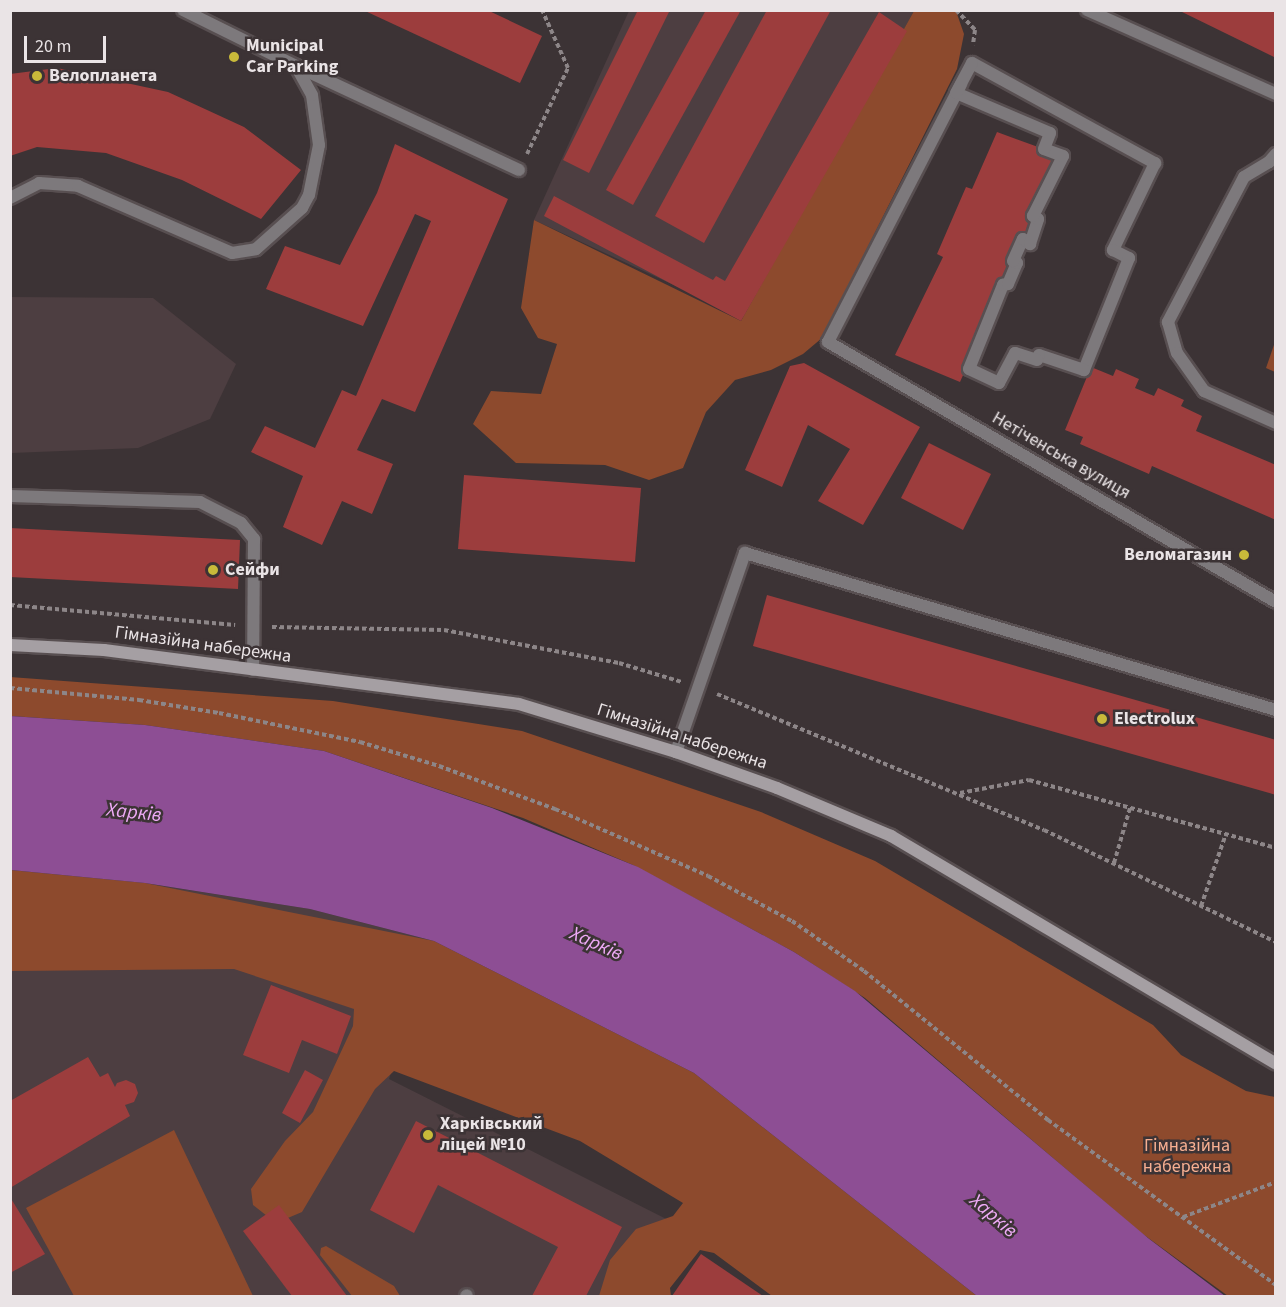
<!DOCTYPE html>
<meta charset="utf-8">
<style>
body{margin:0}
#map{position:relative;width:1286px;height:1307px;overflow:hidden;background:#3c3335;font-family:"Source Sans 3",sans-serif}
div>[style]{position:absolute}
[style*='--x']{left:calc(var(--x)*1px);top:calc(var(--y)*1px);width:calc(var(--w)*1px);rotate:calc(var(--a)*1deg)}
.built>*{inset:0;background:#4d3e41}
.green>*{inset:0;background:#8d4a2d}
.water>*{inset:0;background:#8d4e94}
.building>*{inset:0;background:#9c3d3d}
.path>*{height:4px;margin-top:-2px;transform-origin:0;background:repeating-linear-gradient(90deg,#8d8688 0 4.5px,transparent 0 7.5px)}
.roads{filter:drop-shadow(2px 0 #584f51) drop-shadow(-2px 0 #584f51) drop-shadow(0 2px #584f51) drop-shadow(0 -2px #584f51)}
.service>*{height:12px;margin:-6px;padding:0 6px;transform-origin:6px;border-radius:6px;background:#7d797c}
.pedestrian>*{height:12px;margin:-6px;padding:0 6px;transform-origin:6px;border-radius:6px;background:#7d797c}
.minor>*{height:12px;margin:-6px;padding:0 6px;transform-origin:6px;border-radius:6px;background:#7d797c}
.secondary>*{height:12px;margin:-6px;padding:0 6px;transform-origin:6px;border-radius:6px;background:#a59fa3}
.dots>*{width:16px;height:16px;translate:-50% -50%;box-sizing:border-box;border:3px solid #3c3335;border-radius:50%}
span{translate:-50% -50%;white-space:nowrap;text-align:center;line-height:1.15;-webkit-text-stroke:5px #3c3335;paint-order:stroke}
.poi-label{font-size:18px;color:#eae4e6;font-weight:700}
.left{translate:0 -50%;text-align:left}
.right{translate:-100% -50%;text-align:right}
.street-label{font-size:18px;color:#eae4e6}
.park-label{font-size:18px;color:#f7af91}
.water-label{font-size:20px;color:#eeaaf6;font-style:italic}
.frame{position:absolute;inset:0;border:12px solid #eae4e6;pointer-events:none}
.scale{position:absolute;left:24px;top:36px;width:82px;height:27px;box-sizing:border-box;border:3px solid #eae4e6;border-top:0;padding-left:8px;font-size:18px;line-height:21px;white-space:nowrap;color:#eae4e6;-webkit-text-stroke:4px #3c3335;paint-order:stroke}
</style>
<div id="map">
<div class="built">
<div style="clip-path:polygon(629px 11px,914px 11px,749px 320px,534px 220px)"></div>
<div style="clip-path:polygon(11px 297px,153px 298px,236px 364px,210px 419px,138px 448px,11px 453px)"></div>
<div style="clip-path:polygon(10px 870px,144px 883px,310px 909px,434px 941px,389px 1079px,692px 1232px,658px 1296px,11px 1296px)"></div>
</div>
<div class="green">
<div style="clip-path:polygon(914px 11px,956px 11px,964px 34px,957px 69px,822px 338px,803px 354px,771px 370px,735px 380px,706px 412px,683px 468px,649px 480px,605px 465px,516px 463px,473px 424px,491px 391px,541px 394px,557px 344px,538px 338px,521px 308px,534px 220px,741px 321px)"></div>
<div style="clip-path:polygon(1275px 342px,1276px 372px,1275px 372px,1266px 368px)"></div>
<div style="clip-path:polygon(10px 677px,333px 701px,522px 731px,761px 812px,875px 861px,1153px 1025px,1181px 1055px,1246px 1091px,1275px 1097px,1275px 1296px,1228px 1296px,1140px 1232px,865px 998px,794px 952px,633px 865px,523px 818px,324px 751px,145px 725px,11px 716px)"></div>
<div style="clip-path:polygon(10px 870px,145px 883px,434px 941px,694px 1073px,977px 1296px,772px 1296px,714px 1253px,700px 1250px,670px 1288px,671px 1296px,599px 1296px,610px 1260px,636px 1229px,673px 1216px,683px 1203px,580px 1141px,394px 1071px,375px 1089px,302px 1212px,276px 1223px,253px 1205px,251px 1189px,285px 1141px,313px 1112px,353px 1026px,354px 1009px,234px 969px,11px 971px)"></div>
<div style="clip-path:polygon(174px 1130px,253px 1296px,74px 1296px,26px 1208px)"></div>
<div style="clip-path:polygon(326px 1246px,394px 1286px,400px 1296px,352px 1296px,320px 1255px,321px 1248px)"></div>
</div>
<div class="water">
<div style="clip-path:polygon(10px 716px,145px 725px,324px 751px,492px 808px,638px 867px,794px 952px,855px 991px,1148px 1238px,1225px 1296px,977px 1296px,694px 1073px,434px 941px,310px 909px,145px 883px,11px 870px)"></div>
</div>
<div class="building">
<div style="clip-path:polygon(363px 10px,487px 10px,542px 36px,520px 83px)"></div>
<div style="clip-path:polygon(638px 10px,670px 10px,589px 173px,563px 160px)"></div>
<div style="clip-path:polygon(706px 10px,741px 10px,633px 205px,606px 190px)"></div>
<div style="clip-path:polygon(767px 10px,831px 10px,704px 243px,655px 216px)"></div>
<div style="clip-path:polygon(1178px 10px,1276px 10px,1276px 58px)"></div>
<div style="clip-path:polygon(879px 12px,907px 31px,741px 321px,544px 216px,554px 196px,713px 280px,716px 276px,725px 281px)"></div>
<div style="clip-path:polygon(57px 68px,168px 92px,244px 127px,301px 170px,261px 219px,182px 180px,106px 153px,37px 147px,10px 156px,10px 74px)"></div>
<div style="clip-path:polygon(997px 132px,1063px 156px,1028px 241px,1004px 283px,960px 382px,895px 355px,943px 257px,937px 254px,966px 187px,972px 189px)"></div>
<div style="clip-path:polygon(395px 144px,508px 199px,415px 412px,382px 399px,357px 450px,393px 464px,372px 514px,342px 501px,322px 545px,283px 527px,303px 476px,251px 452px,265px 426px,315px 448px,342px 390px,356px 396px,431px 221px,415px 214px,363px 326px,266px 289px,285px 246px,340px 265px,377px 193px)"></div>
<div style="clip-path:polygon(804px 363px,920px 427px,863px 525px,818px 501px,850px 449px,808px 425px,782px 487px,745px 470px,790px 366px)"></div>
<div style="clip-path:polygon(1091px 367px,1113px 376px,1116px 369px,1139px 379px,1135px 388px,1154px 396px,1158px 388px,1184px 400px,1181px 406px,1202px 416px,1196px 431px,1276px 465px,1276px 520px,1152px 466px,1149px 474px,1080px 444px,1083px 437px,1065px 430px)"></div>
<div style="clip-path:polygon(929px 443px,991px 474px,963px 530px,901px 498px)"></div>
<div style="clip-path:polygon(464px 475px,641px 488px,635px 562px,458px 549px)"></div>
<div style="clip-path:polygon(10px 528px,240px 540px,238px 589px,10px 577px)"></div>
<div style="clip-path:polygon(767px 595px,1276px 740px,1276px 795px,753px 646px)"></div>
<div style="clip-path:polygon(271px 985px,351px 1016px,337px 1054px,302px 1040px,289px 1073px,243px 1055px)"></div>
<div style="clip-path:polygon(88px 1057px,100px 1077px,108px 1073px,115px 1087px,117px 1083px,126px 1080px,135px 1084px,138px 1093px,134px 1102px,125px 1105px,130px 1116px,10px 1188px,10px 1101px)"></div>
<div style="clip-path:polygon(305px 1070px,323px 1080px,300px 1123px,282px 1113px)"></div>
<div style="clip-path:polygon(416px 1121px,622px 1227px,586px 1296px,532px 1296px,558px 1247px,438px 1185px,414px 1233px,370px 1210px)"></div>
<div style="clip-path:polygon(10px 1197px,45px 1254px,10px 1273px)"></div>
<div style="clip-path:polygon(279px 1205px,347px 1296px,292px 1296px,243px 1231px)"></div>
<div style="clip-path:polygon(701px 1254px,763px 1296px,672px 1296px)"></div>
</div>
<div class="path">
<div style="--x:956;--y:10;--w:28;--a:46"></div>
<div style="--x:975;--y:30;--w:15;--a:98"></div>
<div style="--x:527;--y:154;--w:95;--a:-64.5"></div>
<div style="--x:568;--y:68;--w:64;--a:-114.1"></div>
<div style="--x:10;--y:605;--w:226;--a:5.1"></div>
<div style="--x:272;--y:627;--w:172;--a:1"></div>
<div style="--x:444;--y:630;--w:178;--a:10.7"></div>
<div style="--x:619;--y:663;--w:66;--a:16.8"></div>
<div style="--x:10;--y:688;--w:130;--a:5.3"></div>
<div style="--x:139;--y:700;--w:81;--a:9.2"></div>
<div style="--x:219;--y:713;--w:144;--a:11.6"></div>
<div style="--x:360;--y:742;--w:83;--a:16.9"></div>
<div style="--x:439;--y:766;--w:124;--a:20.3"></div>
<div style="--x:555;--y:809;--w:167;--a:23.6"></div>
<div style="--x:708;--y:876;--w:95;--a:28.2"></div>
<div style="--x:792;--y:921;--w:88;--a:34.8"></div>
<div style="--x:864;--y:971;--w:237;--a:39"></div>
<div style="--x:1048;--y:1120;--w:281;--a:35.9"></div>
<div style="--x:717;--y:694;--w:354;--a:22.6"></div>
<div style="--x:1044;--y:830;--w:258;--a:25.8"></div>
<div style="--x:960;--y:793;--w:70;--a:-10.7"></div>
<div style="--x:1029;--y:780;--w:256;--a:15.4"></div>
<div style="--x:1114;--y:863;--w:57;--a:-73.8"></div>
<div style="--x:1201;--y:906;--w:76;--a:-70.9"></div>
<div style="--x:1183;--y:1217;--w:99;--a:-20.6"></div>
</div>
<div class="roads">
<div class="service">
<div style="--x:296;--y:66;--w:246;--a:25"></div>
<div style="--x:1276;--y:154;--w:11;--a:131"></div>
<div style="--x:1269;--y:162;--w:29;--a:149"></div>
<div style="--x:1244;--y:177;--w:164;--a:117.7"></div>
<div style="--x:1168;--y:322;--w:32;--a:74"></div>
<div style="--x:1177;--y:353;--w:47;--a:54.6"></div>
<div style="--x:1204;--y:391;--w:79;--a:24"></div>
<div style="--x:10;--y:198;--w:33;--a:-27"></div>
<div style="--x:39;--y:183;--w:39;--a:4"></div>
<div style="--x:78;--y:186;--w:168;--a:23.5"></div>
<div style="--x:232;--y:253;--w:24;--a:-9"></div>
<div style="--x:256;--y:249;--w:62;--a:-41.7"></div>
<div style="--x:302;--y:208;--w:15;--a:-62"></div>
<div style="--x:309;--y:195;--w:51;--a:-78.7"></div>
<div style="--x:319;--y:145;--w:50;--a:-98"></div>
<div style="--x:312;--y:95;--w:33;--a:-119"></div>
<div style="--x:296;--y:66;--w:126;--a:-153.6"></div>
<div style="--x:828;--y:342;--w:290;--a:-62.7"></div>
<div style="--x:10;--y:496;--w:190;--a:1.8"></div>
<div style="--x:200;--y:502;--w:46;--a:27.1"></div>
<div style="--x:241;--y:523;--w:21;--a:51"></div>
<div style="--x:254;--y:539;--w:131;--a:90.4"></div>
<div style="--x:676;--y:752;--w:211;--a:-70.9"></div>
<div style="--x:745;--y:553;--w:554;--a:16.47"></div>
</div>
<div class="pedestrian">
<div style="--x:972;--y:63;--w:209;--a:28.7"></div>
<div style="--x:1155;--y:163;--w:97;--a:115.8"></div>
<div style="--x:1113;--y:250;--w:18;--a:27"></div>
<div style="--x:1129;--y:258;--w:121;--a:111.9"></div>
<div style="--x:1084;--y:370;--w:47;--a:-161.6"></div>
<div style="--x:1039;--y:355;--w:5;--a:112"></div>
<div style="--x:1037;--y:360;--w:23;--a:-162"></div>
<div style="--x:1015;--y:353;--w:34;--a:118"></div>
<div style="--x:999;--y:383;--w:33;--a:-155"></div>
<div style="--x:969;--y:369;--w:91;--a:-68"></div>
<div style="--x:1003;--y:285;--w:5;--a:-11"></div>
<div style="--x:1008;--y:284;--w:23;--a:-67"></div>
<div style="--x:1017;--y:263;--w:4;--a:-153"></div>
<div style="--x:1013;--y:261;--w:24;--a:-66"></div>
<div style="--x:1023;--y:239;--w:9;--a:36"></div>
<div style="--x:1030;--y:244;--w:26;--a:-72"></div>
<div style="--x:1038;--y:219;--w:6;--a:-149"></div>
<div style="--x:1033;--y:216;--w:67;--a:-63.4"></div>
<div style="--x:1063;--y:156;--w:20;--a:-160"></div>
<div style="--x:1044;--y:149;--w:17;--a:-69"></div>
<div style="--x:1050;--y:133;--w:102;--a:-156.9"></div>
<div style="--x:956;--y:93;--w:34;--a:-62"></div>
</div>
<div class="minor">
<div style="--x:1087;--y:10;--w:207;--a:24"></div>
<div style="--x:828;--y:342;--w:518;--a:30.13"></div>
<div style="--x:466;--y:1296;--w:1;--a:-45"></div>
</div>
<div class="secondary">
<div style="--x:10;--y:645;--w:94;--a:3"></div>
<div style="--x:104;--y:650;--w:418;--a:7.4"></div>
<div style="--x:519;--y:704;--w:164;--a:17"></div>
<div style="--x:676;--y:752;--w:107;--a:19.6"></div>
<div style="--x:777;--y:788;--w:124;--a:22.8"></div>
<div style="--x:891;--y:836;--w:447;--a:30.6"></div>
</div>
</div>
<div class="dots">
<div style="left:234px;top:57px;background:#c9ba3a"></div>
<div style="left:37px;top:76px;background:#c9ba3a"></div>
<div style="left:1244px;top:555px;background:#c9ba3a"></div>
<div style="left:213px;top:570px;background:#c9ba3a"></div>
<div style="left:1102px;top:719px;background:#c9ba3a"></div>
<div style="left:428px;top:1135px;background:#c9ba3a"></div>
</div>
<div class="poi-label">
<span class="left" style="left:246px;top:57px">Municipal<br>Car Parking</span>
<span class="left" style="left:49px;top:76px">Велопланета</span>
<span class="right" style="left:1232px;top:555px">Веломагазин</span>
<span class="left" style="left:225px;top:570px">Сейфи</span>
<span class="left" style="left:1114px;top:719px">Electrolux</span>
<span class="left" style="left:440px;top:1135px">Харківський<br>ліцей №10</span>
</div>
<div class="street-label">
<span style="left:1061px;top:456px;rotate:30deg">Нетіченська вулиця</span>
<span style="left:203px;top:645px;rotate:8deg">Гімназійна набережна</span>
<span style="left:682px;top:737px;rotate:18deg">Гімназійна набережна</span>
</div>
<div class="park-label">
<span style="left:1187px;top:1157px">Гімназійна<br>набережна</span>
</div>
<div class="water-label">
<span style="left:134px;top:813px;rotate:6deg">Харків</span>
<span style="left:596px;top:944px;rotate:24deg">Харків</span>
<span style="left:993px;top:1216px;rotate:41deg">Харків</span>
</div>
<div class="frame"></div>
<div class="scale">20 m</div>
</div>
